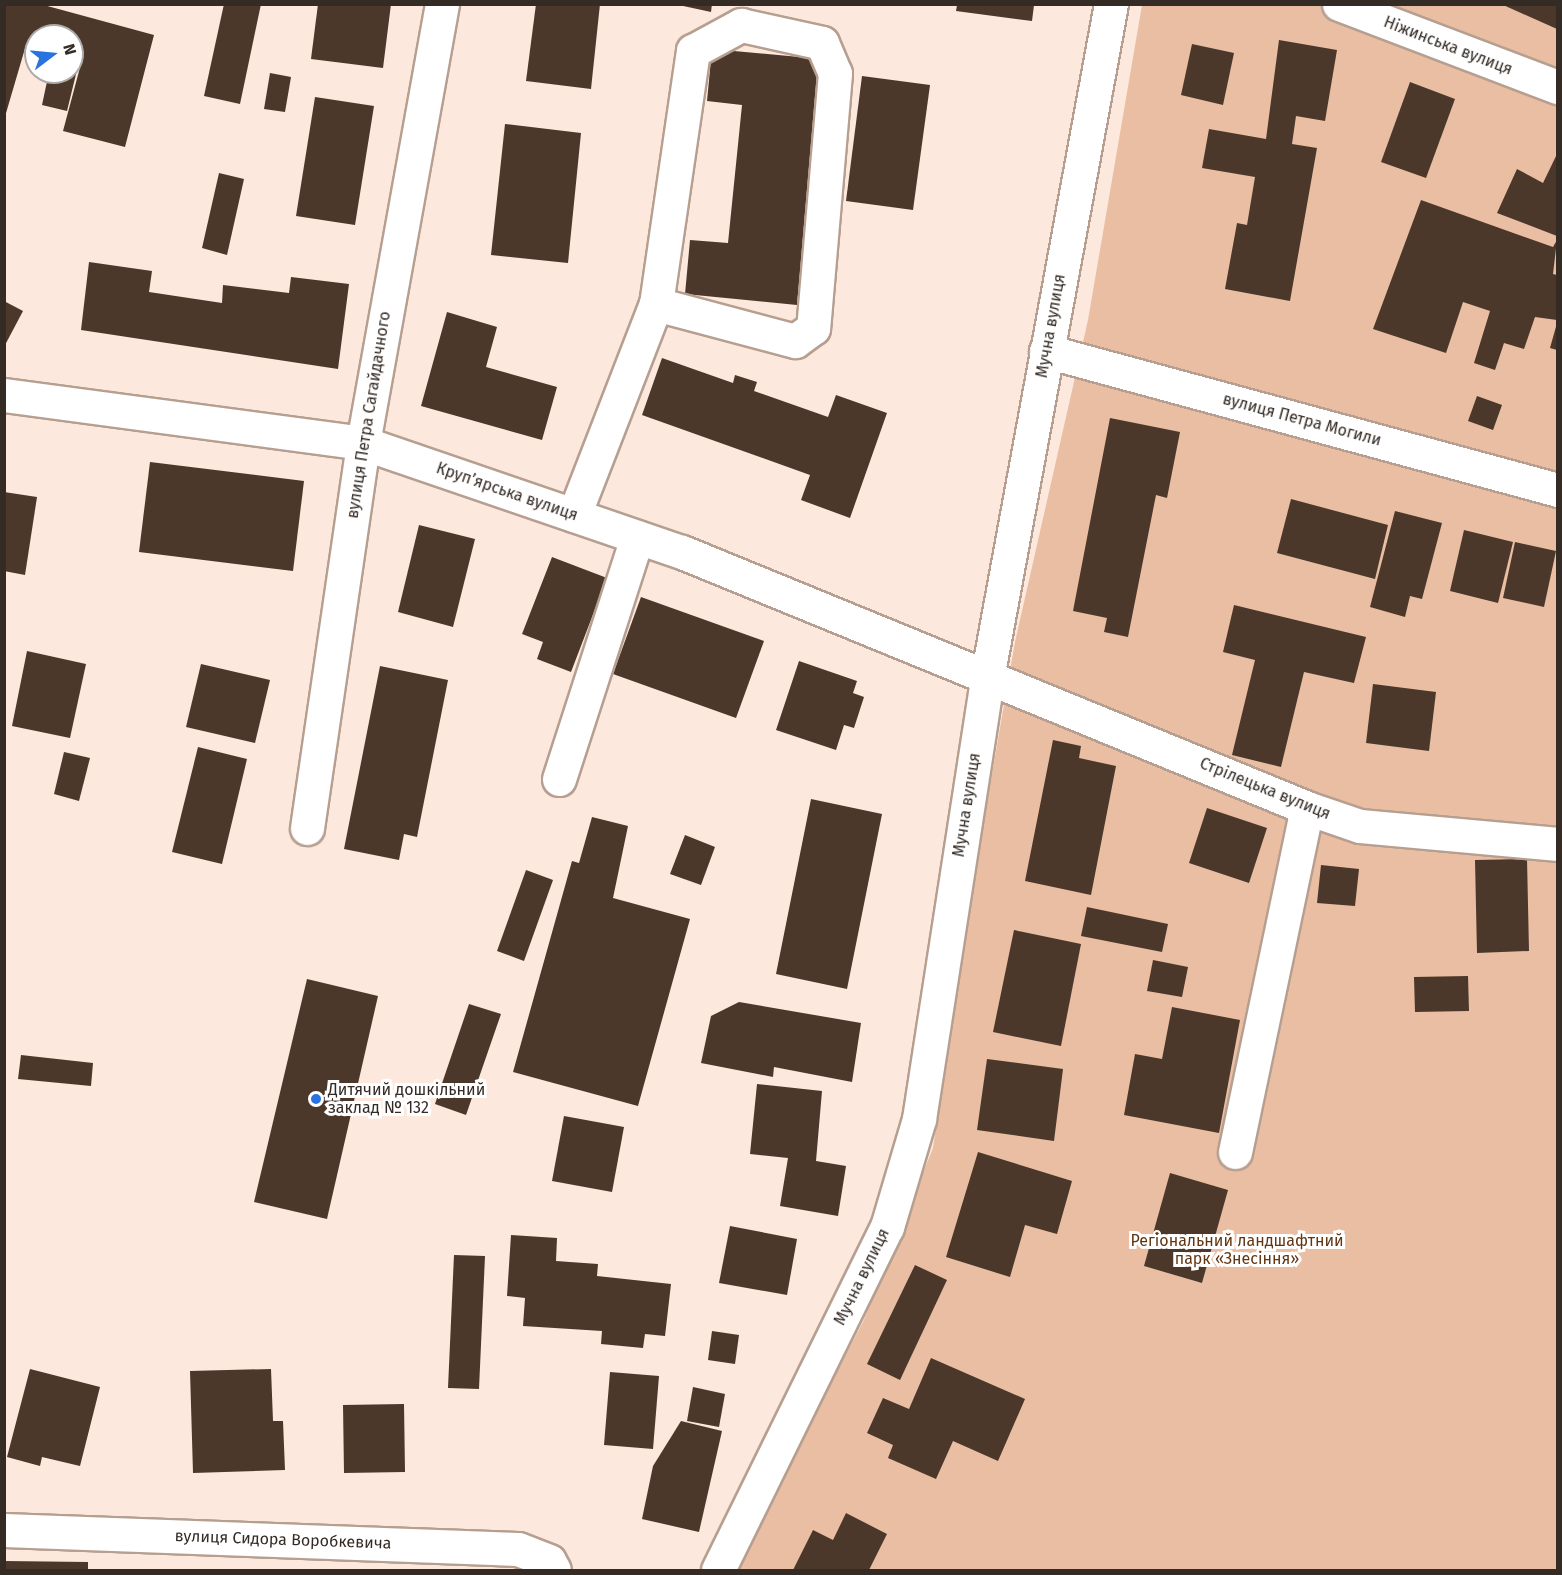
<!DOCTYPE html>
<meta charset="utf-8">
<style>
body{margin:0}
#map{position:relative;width:1562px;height:1575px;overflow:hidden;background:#fce8dc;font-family:"Fira Sans",sans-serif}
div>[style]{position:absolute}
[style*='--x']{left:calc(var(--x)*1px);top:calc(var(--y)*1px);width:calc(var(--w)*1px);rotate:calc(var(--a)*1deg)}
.green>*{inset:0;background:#e9bea2}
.building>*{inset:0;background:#4b382b}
.roads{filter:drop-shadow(2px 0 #b69f90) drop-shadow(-2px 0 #b69f90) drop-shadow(0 2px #b69f90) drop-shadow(0 -2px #b69f90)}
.minor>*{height:33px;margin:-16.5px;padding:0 16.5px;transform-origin:16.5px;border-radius:16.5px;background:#fff}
.dots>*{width:16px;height:16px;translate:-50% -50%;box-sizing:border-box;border:3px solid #fff;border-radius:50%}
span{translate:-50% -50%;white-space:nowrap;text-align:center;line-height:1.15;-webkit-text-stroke:6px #fff;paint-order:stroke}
.street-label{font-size:16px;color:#342b25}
.poi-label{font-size:16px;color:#342b25}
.left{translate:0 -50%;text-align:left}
.park-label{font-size:16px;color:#633612}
.frame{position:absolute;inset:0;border:6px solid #342b25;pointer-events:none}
.north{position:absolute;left:24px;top:24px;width:60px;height:60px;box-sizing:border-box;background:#fff;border:2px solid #aeaaa8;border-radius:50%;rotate:74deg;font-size:16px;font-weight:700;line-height:24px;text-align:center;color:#342b25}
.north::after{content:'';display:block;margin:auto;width:21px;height:27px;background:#2873df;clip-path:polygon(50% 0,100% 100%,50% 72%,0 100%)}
</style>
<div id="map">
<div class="green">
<div style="clip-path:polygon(1142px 5px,1557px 5px,1557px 1570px,732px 1570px,863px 1322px,933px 1148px,971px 894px,1015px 642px,1088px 320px)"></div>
</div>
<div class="building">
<div style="clip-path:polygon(4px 4px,40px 4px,154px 35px,125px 147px,63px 131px,82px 60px,72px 57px,72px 36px,36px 36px,36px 47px,26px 45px,4px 120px)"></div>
<div style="clip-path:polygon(224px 4px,261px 4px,240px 104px,204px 96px)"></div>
<div style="clip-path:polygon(318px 4px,391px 4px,383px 68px,311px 59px)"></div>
<div style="clip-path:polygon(536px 4px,600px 4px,591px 89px,526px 81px)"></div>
<div style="clip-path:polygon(674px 4px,712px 4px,711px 12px)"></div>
<div style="clip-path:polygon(1501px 4px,1557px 4px,1557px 29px)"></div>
<div style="clip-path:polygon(957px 5px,1034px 5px,1032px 21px,956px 11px)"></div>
<div style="clip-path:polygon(1279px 40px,1337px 50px,1325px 121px,1296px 116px,1292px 144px,1317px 148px,1290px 301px,1225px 289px,1237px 223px,1247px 225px,1255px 177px,1202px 168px,1209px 129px,1266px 139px)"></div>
<div style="clip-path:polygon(1192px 44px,1234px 53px,1223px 105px,1181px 95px)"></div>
<div style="clip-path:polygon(712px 49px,821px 59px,797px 305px,685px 294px,690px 240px,728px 243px,742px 105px,707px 101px)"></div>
<div style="clip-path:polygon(72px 68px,77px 70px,67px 111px,42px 105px,49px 72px,72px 72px)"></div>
<div style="clip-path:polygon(270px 73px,291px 77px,285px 112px,264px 109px)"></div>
<div style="clip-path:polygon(862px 76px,930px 85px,913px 210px,846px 201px)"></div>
<div style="clip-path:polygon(1410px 82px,1455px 99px,1426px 178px,1381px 162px)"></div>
<div style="clip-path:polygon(315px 97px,374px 106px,355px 225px,296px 216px)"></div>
<div style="clip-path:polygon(505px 124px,581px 133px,568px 263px,491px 255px)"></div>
<div style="clip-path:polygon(1557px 154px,1557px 236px,1497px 213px,1517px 169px,1543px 183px)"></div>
<div style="clip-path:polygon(219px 173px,244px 179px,227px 255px,202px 248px)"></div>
<div style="clip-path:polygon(1421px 200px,1553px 247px,1557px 240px,1553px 274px,1557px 275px,1557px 320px,1535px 317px,1524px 349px,1504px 343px,1495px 370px,1474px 363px,1490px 311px,1463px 302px,1446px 353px,1373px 329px)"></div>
<div style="clip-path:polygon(89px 262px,152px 271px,149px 292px,222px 303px,223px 285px,289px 293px,291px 277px,349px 284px,338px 369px,81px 330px)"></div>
<div style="clip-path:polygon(4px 301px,23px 311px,4px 347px)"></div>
<div style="clip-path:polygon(447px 312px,497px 327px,486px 367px,557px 387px,542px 440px,421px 406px)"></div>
<div style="clip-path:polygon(1557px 323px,1557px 350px,1550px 348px)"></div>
<div style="clip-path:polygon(662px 358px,733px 383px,735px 375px,757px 382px,754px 391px,828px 417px,836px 395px,887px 413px,850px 518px,801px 500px,810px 475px,642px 415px)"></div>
<div style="clip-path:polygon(1477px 396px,1502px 405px,1493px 430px,1468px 421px)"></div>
<div style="clip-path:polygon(1110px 418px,1180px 432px,1167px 498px,1156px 495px,1128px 637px,1104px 632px,1107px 618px,1073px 611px)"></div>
<div style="clip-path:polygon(150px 462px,304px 481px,293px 571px,139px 552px)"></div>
<div style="clip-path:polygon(4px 492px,37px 497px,25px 575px,4px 571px)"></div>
<div style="clip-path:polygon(1291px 499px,1388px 525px,1375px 579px,1277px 553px)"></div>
<div style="clip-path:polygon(1395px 511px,1442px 523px,1422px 599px,1410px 596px,1405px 617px,1370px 607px)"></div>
<div style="clip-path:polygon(419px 525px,475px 539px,453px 627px,398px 612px)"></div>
<div style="clip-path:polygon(1464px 530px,1513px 542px,1498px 603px,1450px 591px)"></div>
<div style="clip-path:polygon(1515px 542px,1556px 551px,1544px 607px,1503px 598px)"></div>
<div style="clip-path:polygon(552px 557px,607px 578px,571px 672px,537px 659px,543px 642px,522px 634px)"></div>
<div style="clip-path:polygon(641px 597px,764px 641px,736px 718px,613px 674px)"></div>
<div style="clip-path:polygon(1234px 605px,1366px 637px,1354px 683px,1304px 672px,1281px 767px,1232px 755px,1255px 660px,1223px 652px)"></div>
<div style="clip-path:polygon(27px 651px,86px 664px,70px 738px,12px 726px)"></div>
<div style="clip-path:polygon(799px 661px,857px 681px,853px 693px,864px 697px,854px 728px,844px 725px,836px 750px,776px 730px)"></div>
<div style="clip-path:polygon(201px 664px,270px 680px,255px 743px,186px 727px)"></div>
<div style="clip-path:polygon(380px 666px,448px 680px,417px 837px,404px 834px,399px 860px,344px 849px)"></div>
<div style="clip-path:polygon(1373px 684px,1436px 692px,1429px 751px,1366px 743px)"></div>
<div style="clip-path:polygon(1053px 740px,1081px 746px,1079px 758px,1116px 766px,1091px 895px,1025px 881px)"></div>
<div style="clip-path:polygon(198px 747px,247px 759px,222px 864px,172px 852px)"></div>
<div style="clip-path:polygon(64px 752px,90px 758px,79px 801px,54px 794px)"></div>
<div style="clip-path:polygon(811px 799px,882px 814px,847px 989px,776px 974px)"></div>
<div style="clip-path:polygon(1207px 808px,1267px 828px,1249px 883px,1189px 863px)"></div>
<div style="clip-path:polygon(592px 817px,628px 826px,613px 898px,690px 919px,638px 1106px,513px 1072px,572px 861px,579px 863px)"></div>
<div style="clip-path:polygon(685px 835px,715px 847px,701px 885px,670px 874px)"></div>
<div style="clip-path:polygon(1527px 859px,1529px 951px,1477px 953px,1475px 860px)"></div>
<div style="clip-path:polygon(1321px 865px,1359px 869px,1355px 906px,1317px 903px)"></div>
<div style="clip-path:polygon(526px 870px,553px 880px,524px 961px,497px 951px)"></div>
<div style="clip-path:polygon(1087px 907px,1168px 924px,1162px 952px,1081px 936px)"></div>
<div style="clip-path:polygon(1014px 930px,1081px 944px,1061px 1046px,993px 1032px)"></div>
<div style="clip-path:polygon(1153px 960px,1188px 967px,1182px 997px,1147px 991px)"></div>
<div style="clip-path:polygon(1468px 976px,1469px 1011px,1415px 1012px,1414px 977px)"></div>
<div style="clip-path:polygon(307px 979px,378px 996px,327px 1219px,254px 1202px)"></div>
<div style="clip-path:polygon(739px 1002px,861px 1023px,852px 1082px,774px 1067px,773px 1077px,701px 1063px,711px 1016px)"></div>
<div style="clip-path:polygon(469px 1004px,501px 1014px,466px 1115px,435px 1104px)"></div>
<div style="clip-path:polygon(1172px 1007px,1240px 1020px,1219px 1133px,1124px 1115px,1135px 1054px,1162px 1059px)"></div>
<div style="clip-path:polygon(21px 1055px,93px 1063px,91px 1086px,18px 1079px)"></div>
<div style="clip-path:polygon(987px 1059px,1063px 1069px,1054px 1141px,977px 1130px)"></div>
<div style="clip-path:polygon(757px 1084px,822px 1091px,816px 1161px,846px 1166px,838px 1216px,780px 1206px,788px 1158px,750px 1154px)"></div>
<div style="clip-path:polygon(564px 1116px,624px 1127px,612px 1192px,552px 1181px)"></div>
<div style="clip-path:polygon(978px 1152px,1072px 1181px,1057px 1234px,1025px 1225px,1010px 1277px,946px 1257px)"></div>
<div style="clip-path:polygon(1170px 1173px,1228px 1190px,1202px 1283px,1144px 1266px)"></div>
<div style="clip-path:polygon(730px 1226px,797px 1239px,787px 1295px,719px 1283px)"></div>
<div style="clip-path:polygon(511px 1235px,557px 1238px,556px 1261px,598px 1264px,597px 1276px,671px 1284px,665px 1336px,645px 1334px,643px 1348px,601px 1344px,602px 1331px,523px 1326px,525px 1298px,507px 1296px)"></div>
<div style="clip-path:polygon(454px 1255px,485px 1256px,479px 1389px,448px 1388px)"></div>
<div style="clip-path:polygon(915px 1265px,947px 1280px,900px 1380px,867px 1364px)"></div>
<div style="clip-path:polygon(712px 1331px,739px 1335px,735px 1364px,708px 1360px)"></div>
<div style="clip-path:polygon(931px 1358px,1025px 1399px,998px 1461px,953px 1441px,936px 1479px,888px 1458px,893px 1445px,867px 1433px,883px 1398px,909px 1409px)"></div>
<div style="clip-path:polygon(30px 1369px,100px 1387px,80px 1466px,42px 1457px,40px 1466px,7px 1457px)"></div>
<div style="clip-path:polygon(271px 1369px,273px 1421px,283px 1421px,285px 1470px,193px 1473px,190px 1371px)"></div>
<div style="clip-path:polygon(610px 1372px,659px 1376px,653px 1449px,604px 1445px)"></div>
<div style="clip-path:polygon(693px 1387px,725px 1394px,719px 1427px,687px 1421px)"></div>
<div style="clip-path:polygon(404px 1404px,405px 1472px,344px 1473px,343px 1405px)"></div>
<div style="clip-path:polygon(681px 1421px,722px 1431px,699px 1532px,642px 1519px,653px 1466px)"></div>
<div style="clip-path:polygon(846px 1513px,887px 1534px,869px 1570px,793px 1570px,813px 1530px,833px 1540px)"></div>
<div style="clip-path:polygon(4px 1561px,88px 1562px,88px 1570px,4px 1570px)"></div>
</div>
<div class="roads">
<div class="minor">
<div style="--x:1339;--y:4;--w:234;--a:20.8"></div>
<div style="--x:1046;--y:351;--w:531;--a:15.19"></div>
<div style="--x:4;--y:395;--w:362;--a:7.6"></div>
<div style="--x:363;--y:443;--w:337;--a:18.9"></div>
<div style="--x:682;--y:552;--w:675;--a:22.27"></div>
<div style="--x:1307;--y:808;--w:56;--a:18.8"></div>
<div style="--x:1360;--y:826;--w:199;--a:5.2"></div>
<div style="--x:574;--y:515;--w:226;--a:-68.8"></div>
<div style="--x:656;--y:304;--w:256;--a:-81.7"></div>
<div style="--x:693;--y:51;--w:55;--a:-28.4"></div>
<div style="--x:741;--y:25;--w:83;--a:12.5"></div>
<div style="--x:822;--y:43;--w:33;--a:67"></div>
<div style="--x:835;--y:73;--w:256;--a:94.9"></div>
<div style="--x:813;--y:328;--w:22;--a:144"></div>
<div style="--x:795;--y:341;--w:144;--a:-165.1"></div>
<div style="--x:559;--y:779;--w:254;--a:-72.1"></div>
<div style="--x:307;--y:828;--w:389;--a:-81.7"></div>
<div style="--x:363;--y:443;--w:446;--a:-79.8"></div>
<div style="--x:1235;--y:1152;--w:351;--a:-78.2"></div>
<div style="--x:4;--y:1530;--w:514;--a:2.12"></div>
<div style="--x:518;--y:1549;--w:33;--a:21"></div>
<div style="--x:549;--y:1561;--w:10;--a:61"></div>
<div style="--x:718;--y:1570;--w:382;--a:-63.8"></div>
<div style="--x:887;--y:1227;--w:113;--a:-73.5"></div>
<div style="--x:919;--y:1119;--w:446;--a:-81.2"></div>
<div style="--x:987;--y:678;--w:685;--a:-79.58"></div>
</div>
</div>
<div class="dots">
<div style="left:316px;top:1099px;background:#2873df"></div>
</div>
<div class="street-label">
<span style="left:1448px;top:46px;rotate:21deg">Ніжинська вулиця</span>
<span style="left:1051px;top:326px;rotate:-80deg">Мучна вулиця</span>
<span style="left:369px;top:415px;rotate:-81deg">вулиця Петра Сагайдачного</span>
<span style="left:1302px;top:420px;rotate:15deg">вулиця Петра Могили</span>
<span style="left:507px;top:492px;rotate:19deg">Крупʼярська вулиця</span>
<span style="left:1265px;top:789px;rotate:22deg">Стрілецька вулиця</span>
<span style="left:967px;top:805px;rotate:-81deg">Мучна вулиця</span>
<span style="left:862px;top:1277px;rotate:-64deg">Мучна вулиця</span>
<span style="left:283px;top:1540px;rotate:2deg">вулиця Сидора Воробкевича</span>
</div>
<div class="poi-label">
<span class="left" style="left:328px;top:1099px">Дитячий дошкільний<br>заклад № 132</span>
</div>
<div class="park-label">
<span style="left:1237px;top:1250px">Регіональний ландшафтний<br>парк «Знесіння»</span>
</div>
<div class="frame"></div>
<div class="north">N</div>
</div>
